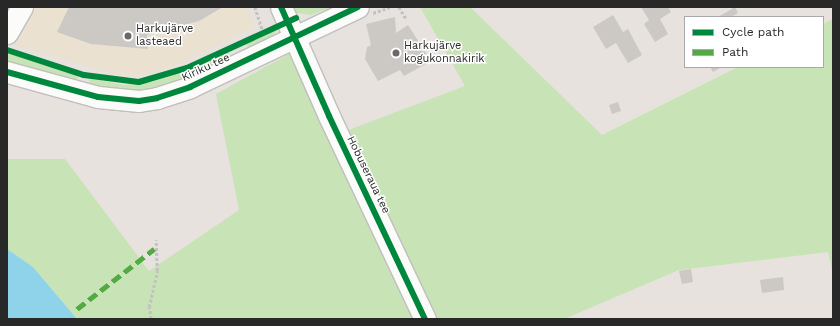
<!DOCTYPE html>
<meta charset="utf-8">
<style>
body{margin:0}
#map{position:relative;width:840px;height:326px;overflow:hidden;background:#e7e2dd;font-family:"Work Sans",sans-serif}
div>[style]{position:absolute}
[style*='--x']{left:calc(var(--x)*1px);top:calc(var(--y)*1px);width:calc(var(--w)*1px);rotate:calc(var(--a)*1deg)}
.education>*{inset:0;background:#eae1d1}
.green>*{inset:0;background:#c8e3b5}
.water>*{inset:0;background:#8fd3ea}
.building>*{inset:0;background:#ccc8c4}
.path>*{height:2.5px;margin-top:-1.25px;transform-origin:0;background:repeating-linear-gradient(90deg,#c3c2c2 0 3px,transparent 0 5px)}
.roads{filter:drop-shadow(1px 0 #c0bebf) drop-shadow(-1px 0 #c0bebf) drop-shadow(0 1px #c0bebf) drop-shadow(0 -1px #c0bebf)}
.minor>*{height:21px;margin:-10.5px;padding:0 10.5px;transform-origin:10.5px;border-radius:10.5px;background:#fbfbfa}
.quiet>*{height:5px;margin-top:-2.5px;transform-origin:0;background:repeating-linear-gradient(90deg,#53aa44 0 10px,transparent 0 15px)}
.cycleway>*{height:6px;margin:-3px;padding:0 3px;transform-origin:3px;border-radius:3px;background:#00873e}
.dots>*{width:11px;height:11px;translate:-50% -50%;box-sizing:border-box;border:2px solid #fff;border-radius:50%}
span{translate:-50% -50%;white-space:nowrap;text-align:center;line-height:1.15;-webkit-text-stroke:3px #fff;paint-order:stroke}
.poi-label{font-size:11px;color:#282828}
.left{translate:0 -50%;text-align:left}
.street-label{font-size:11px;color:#282828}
.frame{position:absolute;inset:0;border:8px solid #282828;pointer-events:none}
.legend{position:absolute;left:684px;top:16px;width:140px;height:52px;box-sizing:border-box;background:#fff;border:1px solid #a9a9a9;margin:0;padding:5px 7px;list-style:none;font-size:12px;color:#282828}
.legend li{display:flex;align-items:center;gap:8px;height:20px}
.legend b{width:20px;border:1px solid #a9a9a9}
</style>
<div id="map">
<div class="education">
<div style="clip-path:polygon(34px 7px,248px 7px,255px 27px,177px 65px,139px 75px,118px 75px,14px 45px)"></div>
</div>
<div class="green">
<div style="clip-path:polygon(290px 7px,332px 7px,311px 15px,293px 12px)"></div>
<div style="clip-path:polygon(420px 7px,470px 7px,602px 135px,738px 67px,823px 67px,823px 24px,833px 19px,833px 274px,828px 252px,679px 270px,564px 319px,77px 319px,33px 267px,7px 249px,7px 159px,65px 159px,149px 271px,239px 210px,216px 94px,289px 54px,330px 137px,465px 86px)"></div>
<div style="clip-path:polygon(278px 29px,271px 37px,248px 47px,246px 43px)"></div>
<div style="clip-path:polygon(227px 52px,229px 55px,181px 80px,148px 90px,128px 92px,89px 85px,89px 78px,124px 85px,153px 82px)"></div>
<div style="clip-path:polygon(7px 53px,77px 75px,78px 77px,75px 82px,7px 63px)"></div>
</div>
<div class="water">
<div style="clip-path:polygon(7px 249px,33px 267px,77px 319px,7px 319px)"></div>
</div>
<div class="building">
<div style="clip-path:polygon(69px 7px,223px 7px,199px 21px,147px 35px,148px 49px,91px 44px,57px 32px)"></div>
<div style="clip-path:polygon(641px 7px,668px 7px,671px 12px,660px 19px,668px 34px,655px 42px,644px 24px,649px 20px)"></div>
<div style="clip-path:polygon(735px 7px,738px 13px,731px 17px,718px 17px)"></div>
<div style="clip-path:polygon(613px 15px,623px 32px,628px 29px,642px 55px,628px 63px,616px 43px,606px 49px,593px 27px)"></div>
<div style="clip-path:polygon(395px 17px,396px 33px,408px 25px,431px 61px,404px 76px,400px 70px,378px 81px,365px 59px,367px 47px,371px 45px,366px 24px)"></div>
<div style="clip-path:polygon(710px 67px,722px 67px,713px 72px)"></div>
<div style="clip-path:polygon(618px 102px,621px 111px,612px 114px,609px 105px)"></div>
<div style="clip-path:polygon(691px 269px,693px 282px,682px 284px,679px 271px)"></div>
<div style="clip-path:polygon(783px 277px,784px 290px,762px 293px,760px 280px)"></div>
</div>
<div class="path">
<div style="--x:255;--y:7;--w:26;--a:72"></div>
<div style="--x:399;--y:7;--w:13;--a:58"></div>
<div style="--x:373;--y:13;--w:18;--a:-19"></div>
<div style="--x:151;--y:319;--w:12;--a:-99"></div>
<div style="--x:149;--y:307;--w:37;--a:-77"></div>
<div style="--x:157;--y:271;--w:31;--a:-92"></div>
</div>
<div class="roads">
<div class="minor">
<div style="--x:281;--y:7;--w:119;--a:66.2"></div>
<div style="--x:329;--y:116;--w:225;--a:64.7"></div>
<div style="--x:7;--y:33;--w:30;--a:-60"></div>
<div style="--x:7;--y:72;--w:94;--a:15.4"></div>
<div style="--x:98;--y:97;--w:41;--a:5.6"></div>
<div style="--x:139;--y:101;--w:18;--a:-9"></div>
<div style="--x:157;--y:98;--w:35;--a:-18"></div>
<div style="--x:190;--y:87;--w:186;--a:-25.5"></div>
</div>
</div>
<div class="quiet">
<div style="--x:77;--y:309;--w:98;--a:-37.9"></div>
</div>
<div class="cycleway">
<div style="--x:281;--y:7;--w:119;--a:66.2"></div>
<div style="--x:329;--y:116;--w:225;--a:64.7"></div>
<div style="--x:7;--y:50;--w:81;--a:18"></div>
<div style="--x:84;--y:75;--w:55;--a:7.3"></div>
<div style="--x:139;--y:82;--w:50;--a:-16.3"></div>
<div style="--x:187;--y:68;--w:120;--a:-24.6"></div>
<div style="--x:7;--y:72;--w:94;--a:15.4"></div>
<div style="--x:98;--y:97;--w:41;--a:5.6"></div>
<div style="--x:139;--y:101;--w:18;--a:-9"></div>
<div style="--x:157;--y:98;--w:35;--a:-18"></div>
<div style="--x:190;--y:87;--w:186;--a:-25.5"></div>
</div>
<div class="dots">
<div style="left:128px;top:36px;background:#6b6967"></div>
<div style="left:396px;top:53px;background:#6b6967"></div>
</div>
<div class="poi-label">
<span class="left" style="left:136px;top:36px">Harkujärve<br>lasteaed</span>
<span class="left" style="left:404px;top:53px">Harkujärve<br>kogukonnakirik</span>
</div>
<div class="street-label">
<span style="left:206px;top:68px;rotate:-25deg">Kiriku tee</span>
<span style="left:368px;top:175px;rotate:64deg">Hobuseraua tee</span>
</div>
<div class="frame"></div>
<ul class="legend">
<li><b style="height:5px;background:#00873e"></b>Cycle path</li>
<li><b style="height:5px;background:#53aa44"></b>Path</li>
</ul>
</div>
